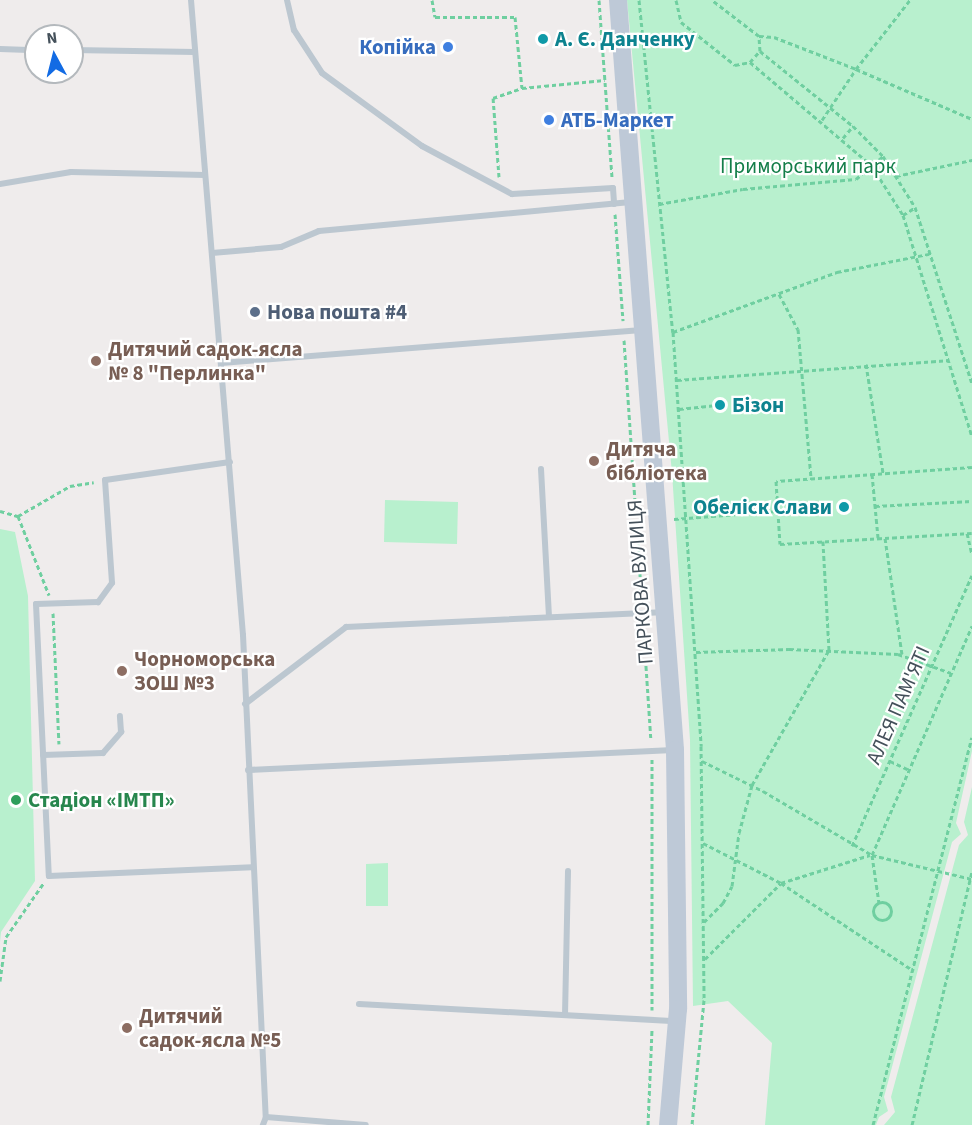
<!DOCTYPE html>
<meta charset="utf-8">
<style>
body{margin:0}
#map{position:relative;width:972px;height:1125px;overflow:hidden;background:#efecec;font-family:"Source Sans 3",sans-serif}
div>[style]{position:absolute}
[style*='--x']{left:calc(var(--x)*1px);top:calc(var(--y)*1px);width:calc(var(--w)*1px);rotate:calc(var(--a)*1deg)}
.green>*{inset:0;background:#b8f0ce}
.path>*{height:3px;margin-top:-1.5px;transform-origin:0;background:repeating-linear-gradient(90deg,#6fcfa0 0 4.5px,transparent 0 7.5px)}
.path>.ring{margin:-1.5px;padding:0;box-sizing:content-box;background:none;border:3px solid #6fcfa0;border-radius:50%}
.lane>*{height:6px;margin:-3px;padding:0 3px;transform-origin:3px;border-radius:3px;background:#bcc7d0}
.secondary>*{height:18px;margin:-9px;padding:0 9px;transform-origin:9px;border-radius:9px;background:#bec9d7}
.dots>*{width:16px;height:16px;translate:-50% -50%;box-sizing:border-box;border:3px solid #fff;border-radius:50%}
span{translate:-50% -50%;white-space:nowrap;text-align:center;line-height:1.15;-webkit-text-stroke:4.5px #fff;paint-order:stroke}
.culture-label{font-size:21px;color:#0d838f;font-weight:700}
.left{translate:0 -50%;text-align:left}
.right{translate:-100% -50%;text-align:right}
.shop-label{font-size:21px;color:#366cbe;font-weight:700}
.park-label{font-size:21px;color:#137e49}
.service-label{font-size:21px;color:#4e5e75;font-weight:700}
.education-label{font-size:21px;color:#785e54;font-weight:700}
.street-label{font-size:21px;color:#44505a}
.leisure-label{font-size:21px;color:#27864d;font-weight:700}
.north{position:absolute;left:24px;top:24px;width:60px;height:60px;box-sizing:border-box;background:#fff;border:2px solid #b4b9bd;border-radius:50%;rotate:353deg;font-size:16px;font-weight:700;line-height:24px;text-align:center;color:#44505a}
.north::after{content:'';display:block;margin:auto;width:21px;height:27px;background:#126be4;clip-path:polygon(50% 0,100% 100%,50% 72%,0 100%)}
</style>
<div id="map">
<div class="green">
<div style="clip-path:polygon(627px 0,972px 0,972px 751px,956px 823px,961px 834px,952px 842px,884px 1097px,888px 1111px,879px 1117px,876px 1125px,765px 1125px,772px 1043px,728px 1001px,693px 1006px,690px 740px,672px 473px)"></div>
<div style="clip-path:polygon(385px 500px,458px 502px,457px 544px,384px 542px)"></div>
<div style="clip-path:polygon(0 529px,15px 532px,28px 596px,35px 881px,1px 932px,0 942px)"></div>
<div style="clip-path:polygon(972px 787px,972px 1125px,884px 1125px,895px 1112px,891px 1097px,959px 845px,968px 835px,964px 822px)"></div>
<div style="clip-path:polygon(388px 863px,388px 906px,366px 906px,366px 864px)"></div>
</div>
<div class="path">
<div style="--x:432;--y:0;--w:17;--a:80"></div>
<div style="--x:435;--y:17;--w:80;--a:0"></div>
<div style="--x:515;--y:17;--w:71;--a:84.4"></div>
<div style="--x:522;--y:88;--w:83;--a:-5.5"></div>
<div style="--x:599;--y:0;--w:178;--a:85.8"></div>
<div style="--x:639;--y:0;--w:334;--a:84.2"></div>
<div style="--x:673;--y:332;--w:415;--a:86.1"></div>
<div style="--x:701;--y:746;--w:254;--a:89.3"></div>
<div style="--x:704;--y:1000;--w:126;--a:95.5"></div>
<div style="--x:676;--y:0;--w:23;--a:77"></div>
<div style="--x:681;--y:22;--w:69;--a:38.5"></div>
<div style="--x:735;--y:65;--w:15;--a:-11"></div>
<div style="--x:750;--y:62;--w:15;--a:-48"></div>
<div style="--x:760;--y:51;--w:15;--a:-94"></div>
<div style="--x:759;--y:36;--w:59;--a:-142.5"></div>
<div style="--x:759;--y:36;--w:15;--a:4"></div>
<div style="--x:774;--y:37;--w:88;--a:21.3"></div>
<div style="--x:856;--y:69;--w:126;--a:23.3"></div>
<div style="--x:760;--y:51;--w:119;--a:38.9"></div>
<div style="--x:853;--y:126;--w:42;--a:45"></div>
<div style="--x:883;--y:156;--w:60;--a:57.9"></div>
<div style="--x:915;--y:207;--w:185;--a:72.1"></div>
<div style="--x:750;--y:62;--w:160;--a:40.4"></div>
<div style="--x:872;--y:166;--w:58;--a:57.7"></div>
<div style="--x:903;--y:215;--w:232;--a:72.7"></div>
<div style="--x:822;--y:120;--w:61;--a:-56.3"></div>
<div style="--x:856;--y:69;--w:88;--a:-52"></div>
<div style="--x:843;--y:138;--w:16;--a:-50"></div>
<div style="--x:896;--y:176;--w:78;--a:-11.9"></div>
<div style="--x:499;--y:177;--w:79;--a:-94.3"></div>
<div style="--x:493;--y:98;--w:31;--a:-19"></div>
<div style="--x:659;--y:204;--w:85;--a:-10.1"></div>
<div style="--x:743;--y:189;--w:113;--a:-5.1"></div>
<div style="--x:856;--y:179;--w:35;--a:-40"></div>
<div style="--x:615;--y:214;--w:107;--a:85.7"></div>
<div style="--x:903;--y:215;--w:13;--a:-32"></div>
<div style="--x:779;--y:294;--w:40;--a:62"></div>
<div style="--x:798;--y:329;--w:150;--a:85"></div>
<div style="--x:673;--y:332;--w:175;--a:-20.1"></div>
<div style="--x:837;--y:272;--w:94;--a:-11.1"></div>
<div style="--x:624;--y:340;--w:264;--a:86.1"></div>
<div style="--x:866;--y:364;--w:110;--a:81.1"></div>
<div style="--x:677;--y:380;--w:271;--a:-4.2"></div>
<div style="--x:679;--y:409;--w:38;--a:-6"></div>
<div style="--x:972;--y:467;--w:196;--a:175.9"></div>
<div style="--x:776;--y:481;--w:63;--a:86.4"></div>
<div style="--x:780;--y:544;--w:192;--a:-3.3"></div>
<div style="--x:872;--y:474;--w:64;--a:84.6"></div>
<div style="--x:875;--y:506;--w:97;--a:-3"></div>
<div style="--x:0;--y:511;--w:19;--a:16"></div>
<div style="--x:18;--y:516;--w:60;--a:-30"></div>
<div style="--x:70;--y:486;--w:24;--a:-9"></div>
<div style="--x:18;--y:516;--w:85;--a:68.6"></div>
<div style="--x:674;--y:519;--w:104;--a:-4.4"></div>
<div style="--x:967;--y:533;--w:22;--a:77"></div>
<div style="--x:885;--y:538;--w:118;--a:81.7"></div>
<div style="--x:53;--y:613;--w:131;--a:87.4"></div>
<div style="--x:643;--y:621;--w:119;--a:86.2"></div>
<div style="--x:696;--y:652;--w:93;--a:-1.8"></div>
<div style="--x:789;--y:649;--w:109;--a:2.6"></div>
<div style="--x:898;--y:654;--w:56;--a:19.7"></div>
<div style="--x:652;--y:759;--w:251;--a:90"></div>
<div style="--x:702;--y:761;--w:68;--a:26.2"></div>
<div style="--x:763;--y:791;--w:126;--a:30.4"></div>
<div style="--x:872;--y:855;--w:103;--a:13.5"></div>
<div style="--x:890;--y:761;--w:21;--a:25"></div>
<div style="--x:703;--y:843;--w:88;--a:27.1"></div>
<div style="--x:781;--y:883;--w:159;--a:33.5"></div>
<div style="--x:852;--y:846;--w:296;--a:-66.1"></div>
<div style="--x:872;--y:855;--w:250;--a:-66.4"></div>
<div style="--x:872;--y:855;--w:49;--a:81.7"></div>
<div class="ring" style="left:873px;top:902px;width:15px;height:15px"></div>
<div style="--x:704;--y:922;--w:27;--a:-45"></div>
<div style="--x:723;--y:903;--w:19;--a:-62"></div>
<div style="--x:732;--y:886;--w:53;--a:-82.5"></div>
<div style="--x:739;--y:833;--w:50;--a:-74.8"></div>
<div style="--x:752;--y:785;--w:155;--a:-60.3"></div>
<div style="--x:829;--y:650;--w:109;--a:-93.2"></div>
<div style="--x:705;--y:959;--w:107;--a:-45"></div>
<div style="--x:781;--y:883;--w:93;--a:-17.5"></div>
<div style="--x:0;--y:981;--w:44;--a:-82.2"></div>
<div style="--x:6;--y:937;--w:65;--a:-55.1"></div>
<div style="--x:648;--y:1125;--w:96;--a:-87.6"></div>
<div style="--x:873;--y:1125;--w:400;--a:-75.7"></div>
<div style="--x:912;--y:1125;--w:260;--a:-76.7"></div>
</div>
<div class="lane">
<div style="--x:191;--y:0;--w:637;--a:85.32"></div>
<div style="--x:243;--y:635;--w:483;--a:87.3"></div>
<div style="--x:266;--y:1117;--w:9;--a:111"></div>
<div style="--x:287;--y:0;--w:31;--a:77"></div>
<div style="--x:294;--y:30;--w:51;--a:56.9"></div>
<div style="--x:322;--y:73;--w:124;--a:36.1"></div>
<div style="--x:422;--y:146;--w:102;--a:28.1"></div>
<div style="--x:512;--y:194;--w:101;--a:-3.4"></div>
<div style="--x:613;--y:188;--w:16;--a:86"></div>
<div style="--x:0;--y:49;--w:36;--a:2"></div>
<div style="--x:72;--y:50;--w:123;--a:0.9"></div>
<div style="--x:0;--y:184;--w:72;--a:-9.6"></div>
<div style="--x:71;--y:172;--w:134;--a:1.3"></div>
<div style="--x:212;--y:253;--w:69;--a:-5"></div>
<div style="--x:281;--y:247;--w:41;--a:-22.8"></div>
<div style="--x:319;--y:231;--w:313;--a:-5.3"></div>
<div style="--x:221;--y:363;--w:422;--a:-4.5"></div>
<div style="--x:230;--y:462;--w:126;--a:171.8"></div>
<div style="--x:105;--y:480;--w:103;--a:86.1"></div>
<div style="--x:112;--y:583;--w:24;--a:126"></div>
<div style="--x:98;--y:602;--w:62;--a:178.2"></div>
<div style="--x:36;--y:604;--w:272;--a:87.3"></div>
<div style="--x:49;--y:876;--w:203;--a:-2.5"></div>
<div style="--x:541;--y:469;--w:148;--a:86.9"></div>
<div style="--x:245;--y:704;--w:127;--a:-37.3"></div>
<div style="--x:346;--y:627;--w:315;--a:-2.7"></div>
<div style="--x:43;--y:755;--w:60;--a:-1.9"></div>
<div style="--x:103;--y:753;--w:28;--a:-49"></div>
<div style="--x:121;--y:732;--w:16;--a:-94"></div>
<div style="--x:248;--y:770;--w:426;--a:-2.7"></div>
<div style="--x:359;--y:1004;--w:317;--a:3.1"></div>
<div style="--x:565;--y:1015;--w:144;--a:-88.8"></div>
<div style="--x:266;--y:1117;--w:100;--a:4.6"></div>
</div>
<div class="secondary">
<div style="--x:618;--y:0;--w:752;--a:85.65"></div>
<div style="--x:675;--y:750;--w:259;--a:89.3"></div>
<div style="--x:678;--y:1009;--w:116;--a:94.9"></div>
</div>
<div class="dots">
<div style="left:543px;top:39px;background:#0f9aa8"></div>
<div style="left:448px;top:47px;background:#3f7fe0"></div>
<div style="left:549px;top:120px;background:#3f7fe0"></div>
<div style="left:255px;top:312px;background:#5c6f8a"></div>
<div style="left:96px;top:361px;background:#8d6e63"></div>
<div style="left:720px;top:405px;background:#0f9aa8"></div>
<div style="left:594px;top:461px;background:#8d6e63"></div>
<div style="left:844px;top:507px;background:#0f9aa8"></div>
<div style="left:122px;top:671px;background:#8d6e63"></div>
<div style="left:16px;top:800px;background:#2e9e5b"></div>
<div style="left:127px;top:1028px;background:#8d6e63"></div>
</div>
<div class="culture-label">
<span class="left" style="left:555px;top:39px">А. Є. Данченку</span>
<span class="left" style="left:732px;top:405px">Бізон</span>
<span class="right" style="left:832px;top:507px">Обеліск Cлави</span>
</div>
<div class="shop-label">
<span class="right" style="left:436px;top:47px">Копійка</span>
<span class="left" style="left:561px;top:120px">АТБ-Маркет</span>
</div>
<div class="park-label">
<span style="left:808px;top:166px">Приморський парк</span>
</div>
<div class="service-label">
<span class="left" style="left:267px;top:312px">Нова пошта #4</span>
</div>
<div class="education-label">
<span class="left" style="left:108px;top:361px">Дитячий садок-ясла<br>№ 8 "Перлинка"</span>
<span class="left" style="left:606px;top:461px">Дитяча<br>бібліотека</span>
<span class="left" style="left:134px;top:671px">Чорноморська<br>ЗОШ №3</span>
<span class="left" style="left:139px;top:1028px">Дитячий<br>садок-ясла №5</span>
</div>
<div class="street-label">
<span style="left:640px;top:582px;rotate:-94deg">ПАРКОВА ВУЛИЦЯ</span>
<span style="left:898px;top:705px;rotate:-66deg">АЛЕЯ ПАМ'ЯТІ</span>
</div>
<div class="leisure-label">
<span class="left" style="left:28px;top:800px">Стадіон «ІМТП»</span>
</div>
<div class="north">N</div>
</div>
